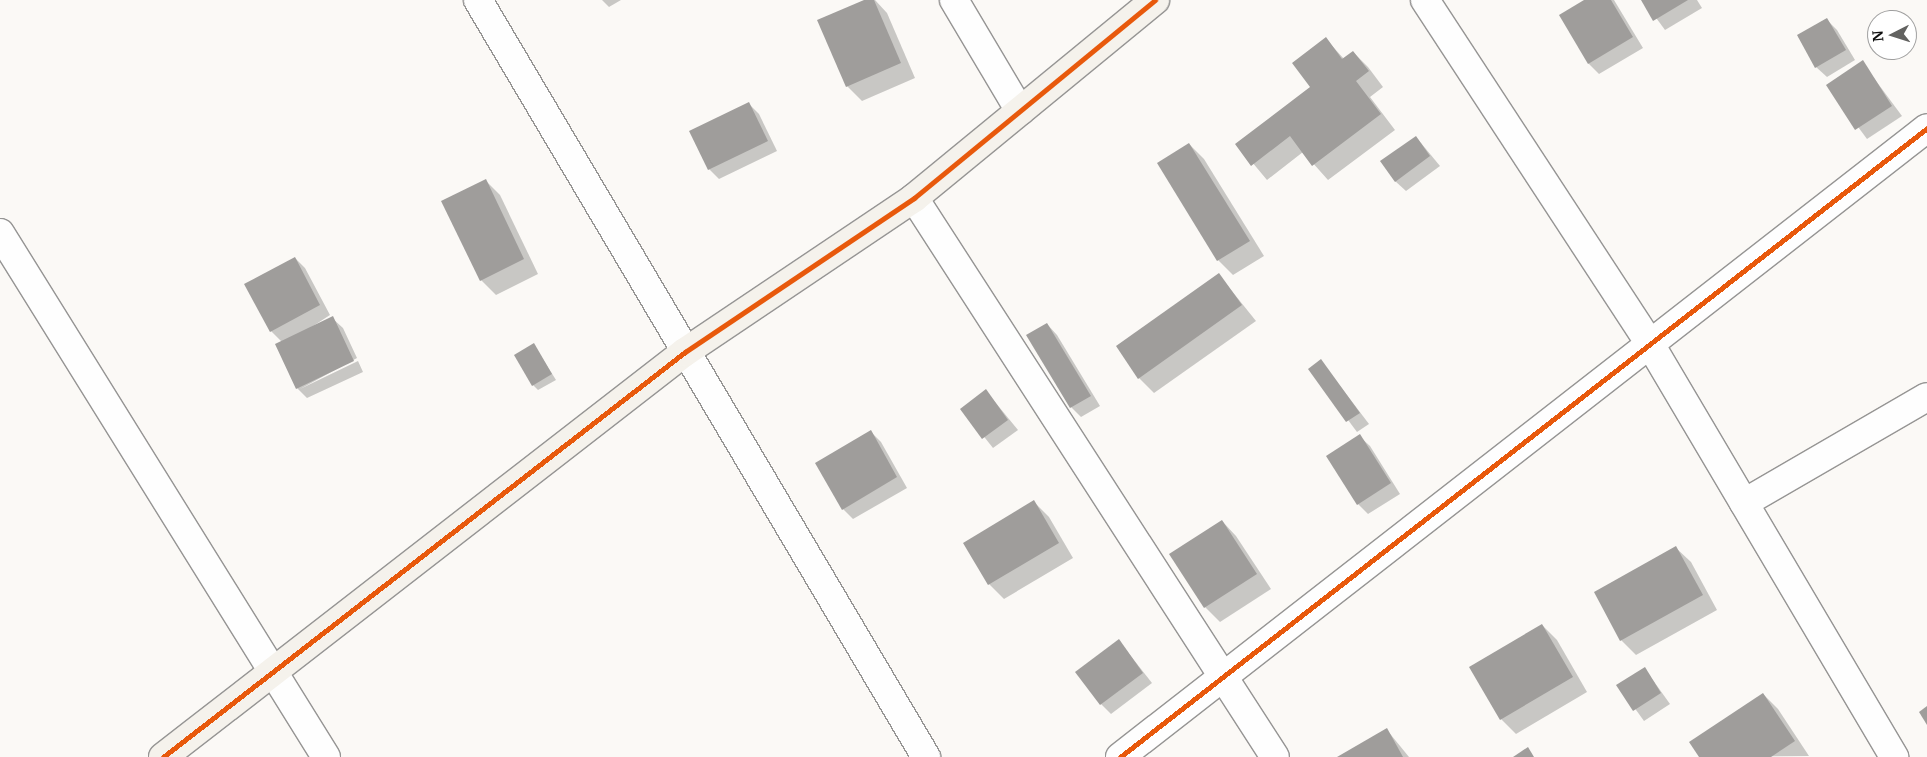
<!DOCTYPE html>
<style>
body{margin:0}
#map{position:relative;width:1927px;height:757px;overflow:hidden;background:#fbf9f6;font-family:Merriweather,serif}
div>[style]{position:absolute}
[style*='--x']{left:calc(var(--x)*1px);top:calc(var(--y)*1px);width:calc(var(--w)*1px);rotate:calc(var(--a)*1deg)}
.shadow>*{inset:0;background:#0003}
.building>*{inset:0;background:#9f9d9b}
.roads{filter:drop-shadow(1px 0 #969594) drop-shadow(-1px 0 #969594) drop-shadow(0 1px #969594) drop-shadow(0 -1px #969594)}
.street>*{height:28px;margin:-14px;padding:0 14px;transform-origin:14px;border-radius:14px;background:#fefefe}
.secondary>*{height:28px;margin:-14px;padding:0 14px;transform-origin:14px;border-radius:14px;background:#f5f2ec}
.cycleway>*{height:5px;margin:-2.5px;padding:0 2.5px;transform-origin:2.5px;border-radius:2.5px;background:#e8590c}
span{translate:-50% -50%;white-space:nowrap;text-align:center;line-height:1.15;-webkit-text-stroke:5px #fff;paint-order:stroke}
.north{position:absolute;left:1867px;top:10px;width:50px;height:50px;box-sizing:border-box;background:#fff;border:1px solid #9f9f9f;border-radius:50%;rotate:265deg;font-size:14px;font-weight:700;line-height:20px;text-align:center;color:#101010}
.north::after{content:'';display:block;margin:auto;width:18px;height:22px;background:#626260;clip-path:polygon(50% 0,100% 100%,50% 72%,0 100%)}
</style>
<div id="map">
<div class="shadow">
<div style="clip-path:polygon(602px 0,621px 0,609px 7px)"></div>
<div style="clip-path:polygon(867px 0,875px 0,887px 13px,915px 78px,862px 101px,847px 86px)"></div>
<div style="clip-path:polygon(1587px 0,1614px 0,1643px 48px,1599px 74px,1589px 64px,1561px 16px)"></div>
<div style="clip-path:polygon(1643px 0,1697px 0,1702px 8px,1665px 30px)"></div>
<div style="clip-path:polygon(1826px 19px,1837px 30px,1855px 60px,1827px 77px,1816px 67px,1798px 36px)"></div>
<div style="clip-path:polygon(1326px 39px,1344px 59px,1353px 52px,1368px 67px,1383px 87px,1370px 97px,1395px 130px,1328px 180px,1303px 152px,1267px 180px,1237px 144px,1312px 87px)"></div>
<div style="clip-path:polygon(1862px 62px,1902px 116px,1867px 139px,1827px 85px)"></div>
<div style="clip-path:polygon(749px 104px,759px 114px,777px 151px,719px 179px,709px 169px)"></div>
<div style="clip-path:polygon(1416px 137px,1440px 166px,1406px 191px,1395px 181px)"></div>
<div style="clip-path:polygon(1189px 144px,1204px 159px,1264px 256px,1233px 275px,1218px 260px)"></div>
<div style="clip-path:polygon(486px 181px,500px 195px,538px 274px,496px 295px,481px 280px)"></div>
<div style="clip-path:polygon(295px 258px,305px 268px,330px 315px,307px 330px,332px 318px,343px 328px,357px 358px,300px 389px,358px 361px,363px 372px,307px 398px,297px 388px,282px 342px,271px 331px)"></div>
<div style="clip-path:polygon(1219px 275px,1256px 321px,1154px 393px,1139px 378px,1118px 347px)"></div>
<div style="clip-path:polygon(1047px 324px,1057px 335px,1100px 406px,1081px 417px,1071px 407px,1028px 335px)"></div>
<div style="clip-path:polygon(534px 345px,556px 380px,538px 390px,533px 385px)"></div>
<div style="clip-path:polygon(1321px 361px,1369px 424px,1357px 432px,1310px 369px)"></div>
<div style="clip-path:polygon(986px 391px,1018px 430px,993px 448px,962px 409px)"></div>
<div style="clip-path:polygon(871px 432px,881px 442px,907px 488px,853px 519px,843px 509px)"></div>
<div style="clip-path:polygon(1359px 436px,1370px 446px,1400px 494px,1368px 514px,1358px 504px)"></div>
<div style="clip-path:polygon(1034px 502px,1049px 517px,1073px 558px,1004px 599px,989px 584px)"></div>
<div style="clip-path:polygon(1222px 521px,1236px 536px,1271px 589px,1220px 622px,1205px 607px)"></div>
<div style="clip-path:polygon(1676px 548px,1691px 562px,1717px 610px,1636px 655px,1621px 640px,1595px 593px)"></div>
<div style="clip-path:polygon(1542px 625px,1557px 640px,1587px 692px,1516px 734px,1501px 719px)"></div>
<div style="clip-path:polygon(1119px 641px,1152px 683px,1111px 714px,1101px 704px)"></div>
<div style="clip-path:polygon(1645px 669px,1670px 704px,1644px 721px,1618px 685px)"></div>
<div style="clip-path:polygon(1763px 694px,1778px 709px,1809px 756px,1700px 757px)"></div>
<div style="clip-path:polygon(1387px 730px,1409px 757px,1340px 757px)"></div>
</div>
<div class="building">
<div style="clip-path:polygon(864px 0,874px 0,901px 63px,846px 87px,817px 20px)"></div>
<div style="clip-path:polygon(1584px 0,1611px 0,1633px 37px,1588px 64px,1559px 15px)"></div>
<div style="clip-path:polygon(1641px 0,1688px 0,1653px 21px)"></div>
<div style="clip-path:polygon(1827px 18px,1846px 50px,1815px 68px,1797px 35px)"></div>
<div style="clip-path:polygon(1326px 37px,1342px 59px,1353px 51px,1369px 71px,1356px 81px,1381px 114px,1312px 166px,1290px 136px,1251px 166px,1235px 144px,1310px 87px,1292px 63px)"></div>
<div style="clip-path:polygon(1863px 60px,1892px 106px,1855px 130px,1826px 85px)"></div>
<div style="clip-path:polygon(749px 102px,768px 141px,708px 170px,689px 131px)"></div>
<div style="clip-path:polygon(1416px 136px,1430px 156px,1395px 182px,1380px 161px)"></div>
<div style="clip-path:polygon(1189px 143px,1250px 241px,1217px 261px,1157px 163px)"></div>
<div style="clip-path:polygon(486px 179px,524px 259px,480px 281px,441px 201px)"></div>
<div style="clip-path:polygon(295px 257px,320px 305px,270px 332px,244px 284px)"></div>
<div style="clip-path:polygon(1219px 273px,1242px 305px,1138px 379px,1116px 346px)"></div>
<div style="clip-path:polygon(333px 316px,354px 361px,296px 389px,275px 344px)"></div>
<div style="clip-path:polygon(1047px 323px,1091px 396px,1070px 408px,1026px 335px)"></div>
<div style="clip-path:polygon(534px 343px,552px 374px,532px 386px,514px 355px)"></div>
<div style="clip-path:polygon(1321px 359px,1360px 413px,1346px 422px,1308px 369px)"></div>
<div style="clip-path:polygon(986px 389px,1008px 420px,982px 439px,960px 409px)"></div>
<div style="clip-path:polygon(871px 430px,897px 477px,842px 510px,815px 463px)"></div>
<div style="clip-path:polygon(1360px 434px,1391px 483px,1357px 505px,1326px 456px)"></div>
<div style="clip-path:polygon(1034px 500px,1059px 543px,988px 585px,963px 543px)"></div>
<div style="clip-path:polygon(1222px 520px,1257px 574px,1204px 608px,1169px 554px)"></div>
<div style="clip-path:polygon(1676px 546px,1703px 595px,1620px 641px,1594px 592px)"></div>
<div style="clip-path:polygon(1542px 624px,1573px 677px,1500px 720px,1469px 667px)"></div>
<div style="clip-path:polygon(1119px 639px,1143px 673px,1100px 705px,1075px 672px)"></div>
<div style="clip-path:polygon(1645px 667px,1661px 693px,1633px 711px,1616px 685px)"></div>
<div style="clip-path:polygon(1763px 693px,1795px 741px,1771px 757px,1699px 757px,1689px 742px)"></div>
<div style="clip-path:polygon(1927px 706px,1927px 725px,1919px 712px)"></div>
<div style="clip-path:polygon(1387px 728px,1403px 757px,1337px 757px)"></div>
<div style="clip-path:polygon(1528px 747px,1534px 757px,1513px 757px)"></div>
</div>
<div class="roads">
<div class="street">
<div style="--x:478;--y:0;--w:880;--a:59.38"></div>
<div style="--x:954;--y:0;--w:129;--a:59.3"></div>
<div style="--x:1425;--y:0;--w:411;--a:56.8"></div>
<div style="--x:1650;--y:344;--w:480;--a:59.4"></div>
<div style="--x:914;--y:198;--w:665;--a:57.15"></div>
<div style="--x:0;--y:233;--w:617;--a:58.11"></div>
<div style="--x:1744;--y:503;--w:211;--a:-30.1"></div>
<div style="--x:1120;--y:757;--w:1023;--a:-37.93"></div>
</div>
<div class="secondary">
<div style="--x:163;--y:757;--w:661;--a:-37.81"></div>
<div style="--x:685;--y:352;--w:276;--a:-33.9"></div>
<div style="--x:914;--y:198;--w:312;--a:-39.4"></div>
</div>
</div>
<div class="cycleway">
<div style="--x:163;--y:757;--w:661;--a:-37.81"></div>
<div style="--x:685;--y:352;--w:276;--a:-33.9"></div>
<div style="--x:914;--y:198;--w:312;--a:-39.4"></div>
<div style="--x:1120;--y:757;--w:1023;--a:-37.93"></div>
</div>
<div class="north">N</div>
</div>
